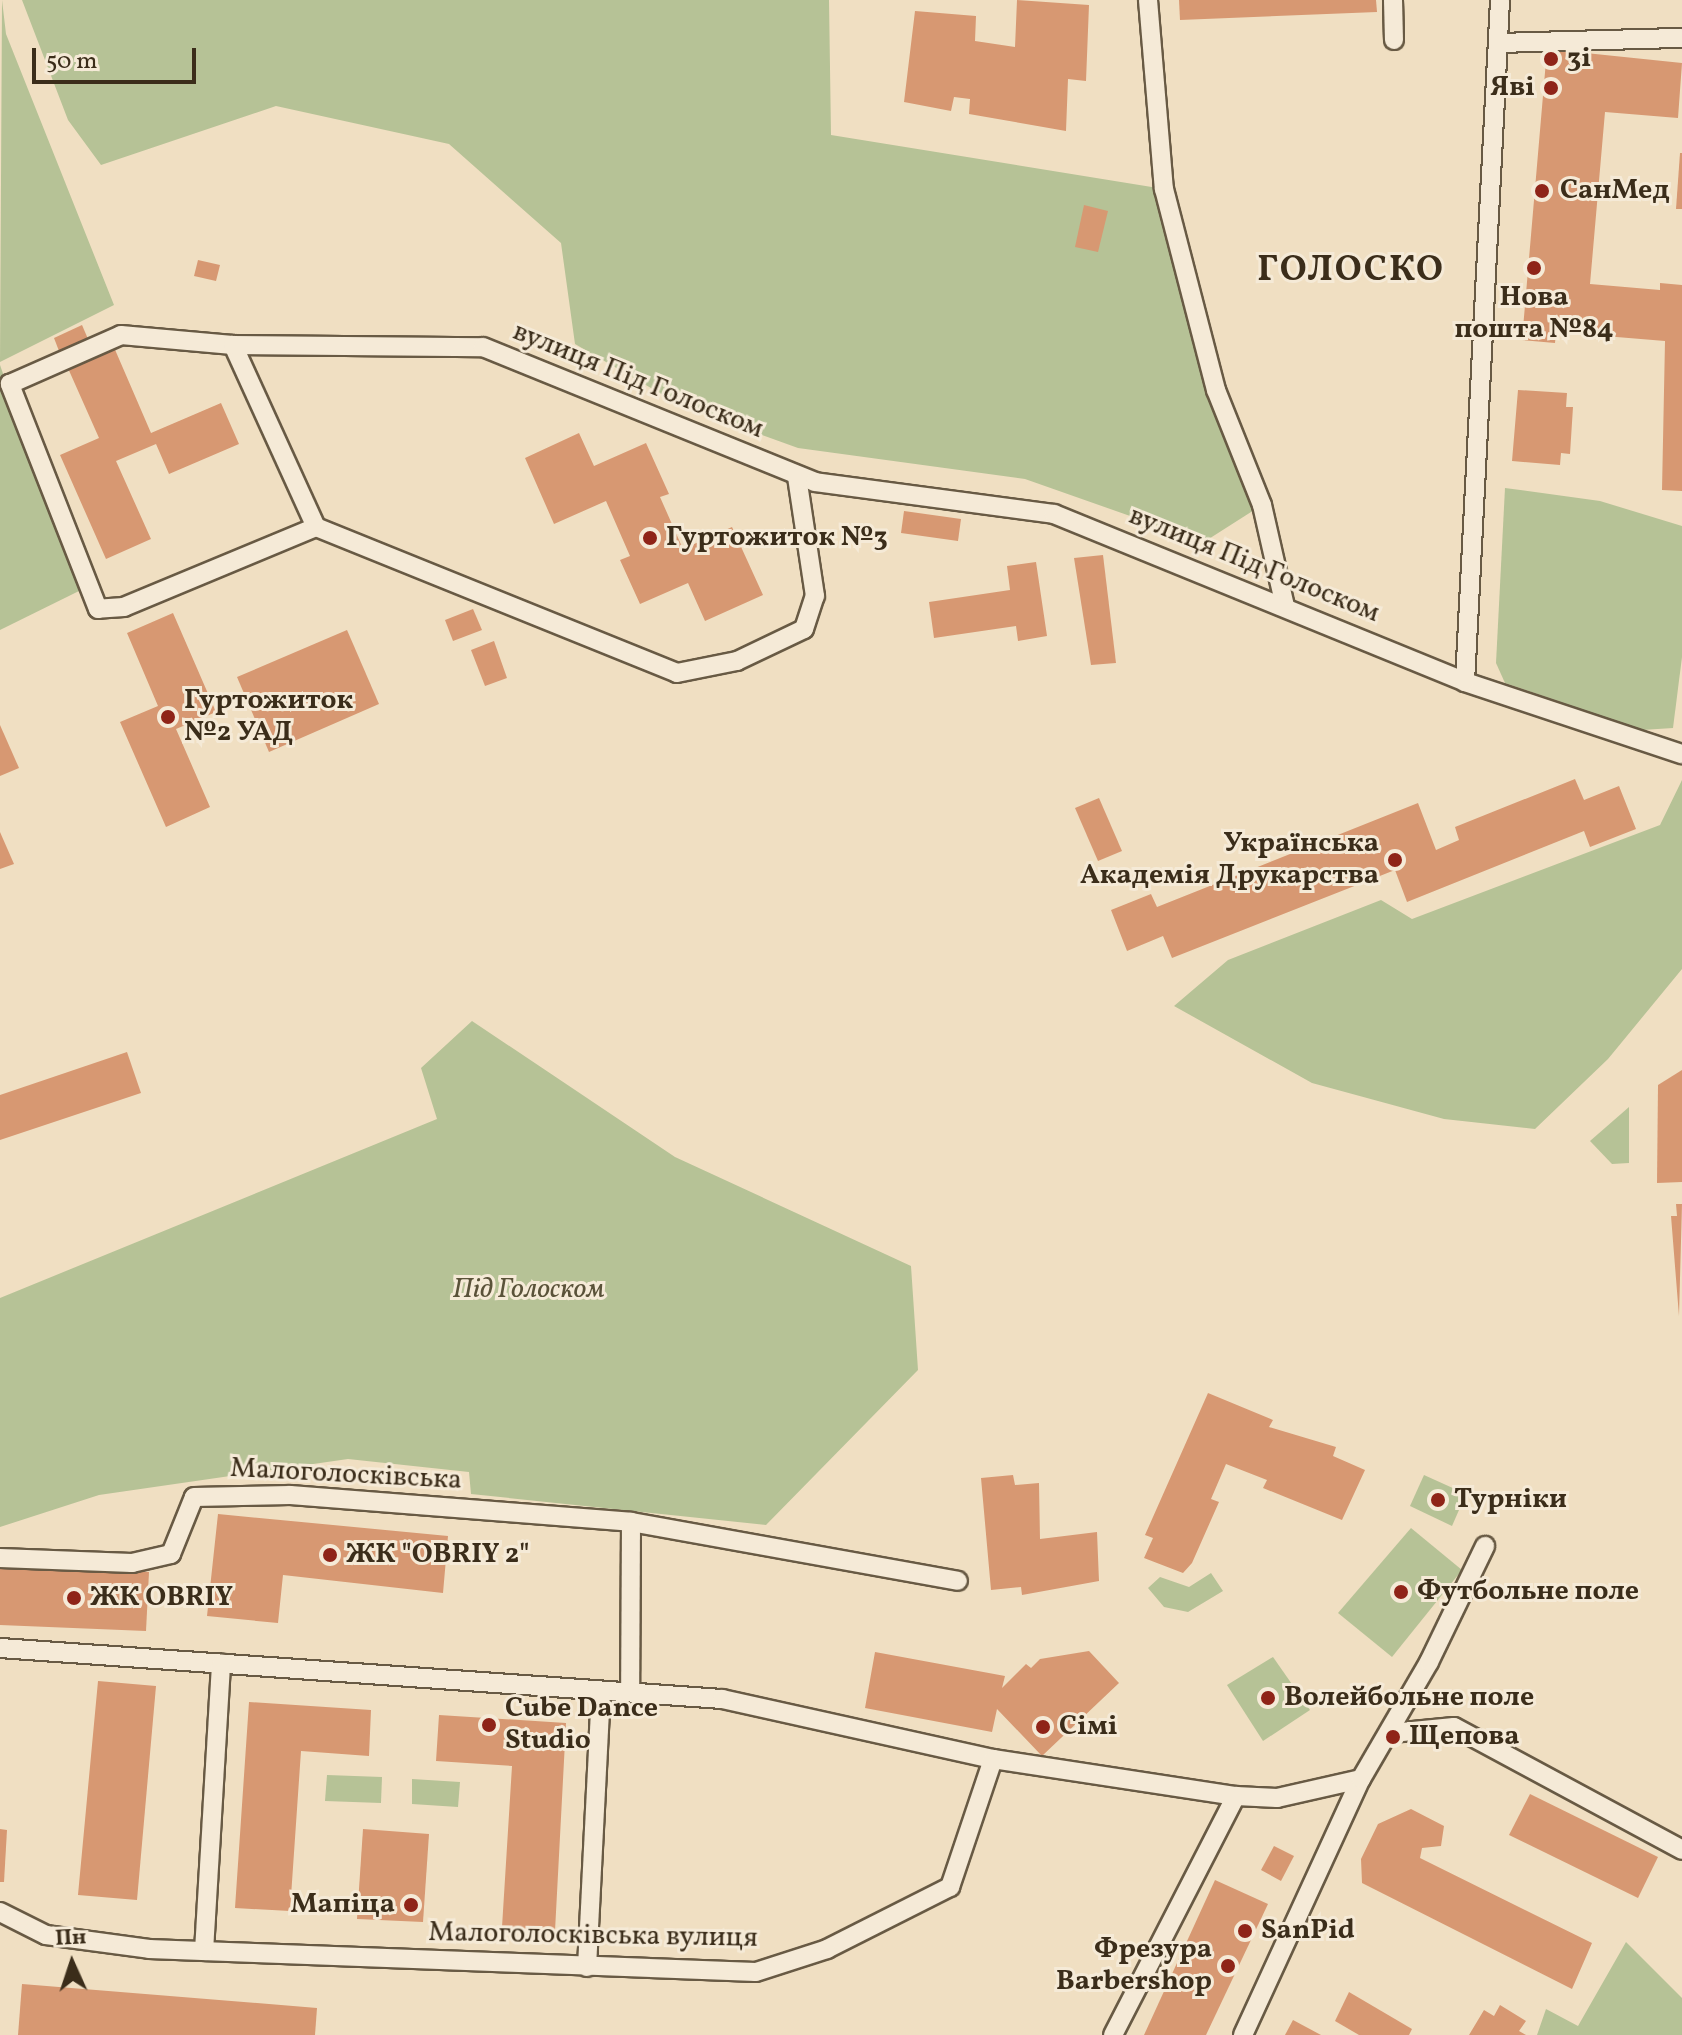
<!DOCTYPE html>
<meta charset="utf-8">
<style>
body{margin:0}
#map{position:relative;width:1682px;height:2035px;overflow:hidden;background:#f0dfc2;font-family:Vollkorn,serif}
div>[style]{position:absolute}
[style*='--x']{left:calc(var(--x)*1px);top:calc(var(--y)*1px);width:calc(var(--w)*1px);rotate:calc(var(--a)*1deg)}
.green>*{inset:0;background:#b6c296}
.building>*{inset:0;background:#d79872}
.roads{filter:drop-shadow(2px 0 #685a44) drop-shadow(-2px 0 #685a44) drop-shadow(0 2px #685a44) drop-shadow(0 -2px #685a44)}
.minor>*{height:18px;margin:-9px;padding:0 9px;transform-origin:9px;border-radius:9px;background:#f5ead7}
.dots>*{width:22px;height:22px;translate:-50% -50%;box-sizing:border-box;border:4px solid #f5ead7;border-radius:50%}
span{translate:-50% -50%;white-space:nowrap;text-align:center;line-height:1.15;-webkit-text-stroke:6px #f5ead7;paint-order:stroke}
.poi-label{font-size:28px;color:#3b2d1a;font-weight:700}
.left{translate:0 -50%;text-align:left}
.right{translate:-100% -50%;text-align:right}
.street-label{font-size:28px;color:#3b2d1a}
.park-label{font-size:28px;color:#5a5239;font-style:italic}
.district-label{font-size:36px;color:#3b2d1a;font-weight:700;letter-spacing:2px}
.north{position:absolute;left:32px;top:1923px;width:80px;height:80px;-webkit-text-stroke:6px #f5ead7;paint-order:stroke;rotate:357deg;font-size:22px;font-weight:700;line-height:32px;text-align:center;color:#3b2d1a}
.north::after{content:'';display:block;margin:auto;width:28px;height:36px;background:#3b2d1a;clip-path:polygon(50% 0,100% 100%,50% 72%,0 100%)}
.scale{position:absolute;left:32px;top:48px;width:164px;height:36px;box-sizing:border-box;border:4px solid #3b2d1a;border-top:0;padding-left:10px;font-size:24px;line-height:28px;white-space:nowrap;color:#3b2d1a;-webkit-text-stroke:6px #f5ead7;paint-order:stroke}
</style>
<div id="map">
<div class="green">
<div style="clip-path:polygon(2px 0,6px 34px,114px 305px,0 362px)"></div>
<div style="clip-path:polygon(22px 0,829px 0,831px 135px,1164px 189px,1210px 384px,1262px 505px,1204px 542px,1025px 479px,798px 448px,682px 406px,575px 344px,561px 243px,449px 144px,276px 106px,101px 165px,68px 120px)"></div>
<div style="clip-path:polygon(0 365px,79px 591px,0 630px)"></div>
<div style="clip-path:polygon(1505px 488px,1600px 501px,1682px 526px,1682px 657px,1673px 728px,1642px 730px,1505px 683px,1496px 663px)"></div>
<div style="clip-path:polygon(1682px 780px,1682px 969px,1608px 1059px,1535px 1129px,1444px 1119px,1312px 1083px,1174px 1006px,1228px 960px,1381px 900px,1412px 919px,1660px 825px)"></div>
<div style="clip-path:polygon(472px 1021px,675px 1157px,911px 1266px,918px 1370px,766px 1525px,471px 1494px,469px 1472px,348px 1459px,99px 1495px,0 1527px,0 1298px,437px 1119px,421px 1068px)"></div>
<div style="clip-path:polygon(1629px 1107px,1629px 1163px,1612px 1164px,1590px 1141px)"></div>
<div style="clip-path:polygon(1424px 1475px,1466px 1494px,1452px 1526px,1410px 1506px)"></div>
<div style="clip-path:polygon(1411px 1528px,1462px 1570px,1392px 1657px,1338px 1613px)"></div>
<div style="clip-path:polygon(1211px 1573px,1223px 1591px,1188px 1612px,1164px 1607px,1148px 1588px,1160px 1577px,1189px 1587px)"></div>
<div style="clip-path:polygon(1273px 1657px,1310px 1710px,1263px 1741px,1227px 1685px)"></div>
<div style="clip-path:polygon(327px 1775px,382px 1777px,381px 1803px,325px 1801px)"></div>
<div style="clip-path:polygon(412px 1779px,460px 1782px,458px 1807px,412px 1804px)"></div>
<div style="clip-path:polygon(1626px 1942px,1682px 1998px,1682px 2035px,1537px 2035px,1546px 2009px,1578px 2026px)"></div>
</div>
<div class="building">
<div style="clip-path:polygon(1017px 0,1089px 5px,1086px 81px,1068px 79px,1066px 131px,969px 114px,970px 99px,954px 97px,951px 111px,904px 102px,915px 11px,976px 16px,975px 41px,1015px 47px)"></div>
<div style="clip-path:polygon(1179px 0,1376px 0,1377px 12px,1180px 20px)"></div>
<div style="clip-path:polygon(1547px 49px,1682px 63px,1678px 118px,1605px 112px,1590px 284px,1660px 290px,1660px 283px,1682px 285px,1682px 491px,1662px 490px,1665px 341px,1556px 332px,1555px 343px,1522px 340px)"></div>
<div style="clip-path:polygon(1680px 153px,1682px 153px,1682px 209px,1676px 209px)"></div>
<div style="clip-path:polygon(1084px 205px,1108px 211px,1098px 252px,1075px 247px)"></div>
<div style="clip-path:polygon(198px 260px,220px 265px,216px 281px,194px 276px)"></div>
<div style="clip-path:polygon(82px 325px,88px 339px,59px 351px,54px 338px)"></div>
<div style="clip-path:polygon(113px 345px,151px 433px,221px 403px,239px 444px,169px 474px,156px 444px,116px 461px,151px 539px,106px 559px,60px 455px,99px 438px,67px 366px)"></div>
<div style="clip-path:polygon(1518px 390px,1567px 393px,1566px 407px,1573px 407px,1570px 454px,1561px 453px,1560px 465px,1512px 461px)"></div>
<div style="clip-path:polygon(579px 433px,594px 466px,646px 443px,669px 494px,660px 497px,683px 549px,732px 527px,763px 595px,705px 621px,688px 583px,640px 604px,620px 560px,630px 556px,606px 501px,554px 524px,525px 458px)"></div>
<div style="clip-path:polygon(904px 511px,961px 519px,958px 541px,901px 533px)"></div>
<div style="clip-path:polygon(1103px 555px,1116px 663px,1091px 665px,1074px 558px)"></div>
<div style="clip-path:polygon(1036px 562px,1047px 636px,1018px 641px,1016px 626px,934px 638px,929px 602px,1010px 590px,1007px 566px)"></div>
<div style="clip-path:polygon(473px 609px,482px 630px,453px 641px,445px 620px)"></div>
<div style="clip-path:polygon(173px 613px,216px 712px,176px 729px,210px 807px,166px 827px,120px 722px,158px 706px,127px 633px)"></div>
<div style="clip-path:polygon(347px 630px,379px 704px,269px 752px,237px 677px)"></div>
<div style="clip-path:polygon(494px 641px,507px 678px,485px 686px,471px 650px)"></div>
<div style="clip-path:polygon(0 725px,19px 768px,0 776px)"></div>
<div style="clip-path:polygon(1575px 779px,1584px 800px,1619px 786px,1636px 829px,1590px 847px,1584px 831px,1407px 902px,1395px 870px,1172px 958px,1163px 936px,1127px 951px,1111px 910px,1151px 894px,1157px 907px,1418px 803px,1436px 850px,1459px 840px,1455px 827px)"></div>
<div style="clip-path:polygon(1099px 798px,1122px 851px,1098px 861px,1075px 808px)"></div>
<div style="clip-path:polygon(0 832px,14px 864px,0 869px)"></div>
<div style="clip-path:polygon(127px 1052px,141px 1093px,0 1140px,0 1095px)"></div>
<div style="clip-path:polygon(1682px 1070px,1682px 1182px,1657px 1183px,1658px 1085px)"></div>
<div style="clip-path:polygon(1676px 1204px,1682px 1204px,1679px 1316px,1671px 1216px,1677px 1216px)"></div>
<div style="clip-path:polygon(1208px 1393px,1273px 1420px,1269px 1427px,1336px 1447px,1333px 1456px,1365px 1470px,1342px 1520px,1263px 1488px,1267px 1480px,1226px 1464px,1211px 1499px,1219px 1502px,1192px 1563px,1183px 1573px,1144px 1558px,1153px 1538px,1145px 1535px)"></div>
<div style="clip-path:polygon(1013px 1475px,1015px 1485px,1039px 1483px,1040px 1539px,1097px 1532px,1099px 1581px,1022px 1595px,1021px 1587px,991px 1590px,981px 1478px)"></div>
<div style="clip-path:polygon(218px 1514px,448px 1536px,443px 1593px,283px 1575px,278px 1623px,207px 1616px)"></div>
<div style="clip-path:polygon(0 1565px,149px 1572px,146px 1631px,0 1625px)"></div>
<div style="clip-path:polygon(1089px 1651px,1119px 1683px,1042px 1756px,997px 1709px,992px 1732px,865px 1708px,875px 1652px,1005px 1676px,1002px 1688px,1026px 1664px,1031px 1668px,1040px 1659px)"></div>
<div style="clip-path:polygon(98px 1681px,156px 1686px,137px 1900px,78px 1895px)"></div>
<div style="clip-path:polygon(249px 1702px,371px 1710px,369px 1756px,301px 1751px,290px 1911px,235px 1908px)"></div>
<div style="clip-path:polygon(439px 1715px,566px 1723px,555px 1931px,502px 1927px,512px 1766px,436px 1761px)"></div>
<div style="clip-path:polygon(1530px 1794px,1658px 1857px,1638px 1898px,1509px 1835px)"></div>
<div style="clip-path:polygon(1411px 1809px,1444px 1826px,1441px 1846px,1422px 1848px,1420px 1858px,1592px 1943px,1572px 1989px,1362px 1883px,1361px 1859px,1378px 1824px)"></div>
<div style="clip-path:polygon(0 1829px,7px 1830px,4px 1882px,0 1882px)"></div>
<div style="clip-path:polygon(363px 1829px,429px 1834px,423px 1922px,357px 1919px)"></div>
<div style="clip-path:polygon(1274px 1846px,1294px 1856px,1281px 1881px,1261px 1870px)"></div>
<div style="clip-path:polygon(1215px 1880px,1268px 1904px,1206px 2035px,1144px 2035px)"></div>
<div style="clip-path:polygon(22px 1984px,317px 2008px,315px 2035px,18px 2035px)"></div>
<div style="clip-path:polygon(1349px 1992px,1412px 2029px,1409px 2035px,1359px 2035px,1335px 2021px)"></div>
<div style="clip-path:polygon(1500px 2005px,1526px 2021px,1519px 2031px,1526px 2035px,1469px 2035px,1484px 2010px,1494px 2016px)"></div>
<div style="clip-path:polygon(1293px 2020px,1321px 2035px,1285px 2035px)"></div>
</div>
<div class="roads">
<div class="minor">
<div style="--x:1148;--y:0;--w:190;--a:85.2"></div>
<div style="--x:1164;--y:189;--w:208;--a:75.5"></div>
<div style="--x:1216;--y:390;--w:124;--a:68.2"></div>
<div style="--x:1262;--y:505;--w:104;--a:77.2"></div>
<div style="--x:1393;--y:0;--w:40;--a:88.6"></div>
<div style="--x:1498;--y:43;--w:184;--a:-1.6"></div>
<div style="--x:233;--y:345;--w:200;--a:65.5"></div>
<div style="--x:316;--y:527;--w:389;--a:22"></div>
<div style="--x:677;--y:673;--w:61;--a:-11.3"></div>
<div style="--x:737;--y:661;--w:74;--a:-25.5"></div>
<div style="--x:804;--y:629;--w:35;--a:-72"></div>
<div style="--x:815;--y:596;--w:120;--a:-98.6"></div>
<div style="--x:316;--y:527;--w:208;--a:157.4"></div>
<div style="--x:124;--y:607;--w:26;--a:176"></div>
<div style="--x:98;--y:609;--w:242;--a:-111.4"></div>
<div style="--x:10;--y:384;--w:121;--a:-23.8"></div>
<div style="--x:121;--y:335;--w:112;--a:5.1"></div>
<div style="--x:233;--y:345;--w:250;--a:0.5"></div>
<div style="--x:483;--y:347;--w:358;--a:22.1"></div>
<div style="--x:815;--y:482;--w:241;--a:7.6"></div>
<div style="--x:1054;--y:514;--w:444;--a:22.2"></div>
<div style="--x:1465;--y:682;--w:229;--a:18.4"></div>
<div style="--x:1465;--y:682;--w:683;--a:-87.06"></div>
<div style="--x:631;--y:1522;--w:332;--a:10.2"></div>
<div style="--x:0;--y:1558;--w:132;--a:2.2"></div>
<div style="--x:132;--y:1563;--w:40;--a:-13"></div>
<div style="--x:171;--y:1554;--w:61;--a:-68"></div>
<div style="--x:194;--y:1497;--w:96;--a:-1.2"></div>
<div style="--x:290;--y:1495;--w:342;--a:4.5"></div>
<div style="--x:631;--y:1522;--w:170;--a:90.3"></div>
<div style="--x:0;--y:1648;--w:724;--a:4.04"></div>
<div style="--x:722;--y:1699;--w:278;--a:12.5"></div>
<div style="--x:993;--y:1759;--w:246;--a:8.7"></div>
<div style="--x:1236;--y:1796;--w:41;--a:2.8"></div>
<div style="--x:1277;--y:1798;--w:86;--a:-12.7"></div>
<div style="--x:1392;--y:1733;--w:62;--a:-5.5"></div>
<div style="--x:1454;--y:1727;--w:259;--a:28.3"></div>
<div style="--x:0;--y:1912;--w:51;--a:26.6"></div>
<div style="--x:46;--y:1935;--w:104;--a:7.7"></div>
<div style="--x:149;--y:1949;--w:607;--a:2.17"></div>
<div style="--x:756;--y:1972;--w:75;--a:-17.9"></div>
<div style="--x:827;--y:1949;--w:138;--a:-26.8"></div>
<div style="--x:950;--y:1887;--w:135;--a:-71.4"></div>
<div style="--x:204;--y:1951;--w:288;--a:-86.6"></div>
<div style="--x:587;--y:1967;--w:276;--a:-87.1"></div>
<div style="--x:1113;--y:2035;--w:269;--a:-62.8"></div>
<div style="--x:1243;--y:2035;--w:282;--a:-65.3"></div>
<div style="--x:1361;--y:1779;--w:135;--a:-59.8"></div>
<div style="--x:1429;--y:1662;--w:129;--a:-64.2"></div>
</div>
</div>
<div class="dots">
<div style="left:1551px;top:59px;background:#8f2418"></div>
<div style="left:1551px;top:88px;background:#8f2418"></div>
<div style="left:1542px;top:191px;background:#8f2418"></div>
<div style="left:1534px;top:268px;background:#8f2418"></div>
<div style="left:650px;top:538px;background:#8f2418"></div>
<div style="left:168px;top:717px;background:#8f2418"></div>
<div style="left:1395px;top:860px;background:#8f2418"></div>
<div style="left:1438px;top:1500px;background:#8f2418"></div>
<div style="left:330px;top:1555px;background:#8f2418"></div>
<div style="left:1401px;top:1592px;background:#8f2418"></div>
<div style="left:74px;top:1598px;background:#8f2418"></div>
<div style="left:1268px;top:1698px;background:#8f2418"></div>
<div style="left:489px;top:1725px;background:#8f2418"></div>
<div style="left:1043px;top:1727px;background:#8f2418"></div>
<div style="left:1393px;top:1737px;background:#8f2418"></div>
<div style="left:411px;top:1905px;background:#8f2418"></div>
<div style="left:1245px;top:1931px;background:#8f2418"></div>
<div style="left:1228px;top:1966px;background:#8f2418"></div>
</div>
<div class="poi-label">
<span class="left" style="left:1567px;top:59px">3і</span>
<span class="right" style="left:1535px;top:88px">Яві</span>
<span class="left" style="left:1560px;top:191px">СанМед</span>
<span style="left:1534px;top:314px">Нова<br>пошта №84</span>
<span class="left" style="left:666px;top:538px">Гуртожиток №3</span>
<span class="left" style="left:184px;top:717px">Гуртожиток<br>№2 УАД</span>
<span class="right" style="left:1379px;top:860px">Українська<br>Академія Друкарства</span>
<span class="left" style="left:1454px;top:1500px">Турніки</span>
<span class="left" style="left:346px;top:1555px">ЖК "OBRIY 2"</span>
<span class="left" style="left:1417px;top:1592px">Футбольне поле</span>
<span class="left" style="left:90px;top:1598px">ЖК OBRIY</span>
<span class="left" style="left:1284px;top:1698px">Волейбольне поле</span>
<span class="left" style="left:505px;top:1725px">Cube Dance<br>Studio</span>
<span class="left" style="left:1059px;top:1727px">Сімі</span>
<span class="left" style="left:1409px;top:1737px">Щепова</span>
<span class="right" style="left:395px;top:1905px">Мапіца</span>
<span class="left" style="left:1261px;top:1931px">SanPid</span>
<span class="right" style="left:1212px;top:1966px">Фрезура<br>Barbershop</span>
</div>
<div class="street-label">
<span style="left:638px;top:381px;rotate:22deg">вулиця Під Голоском</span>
<span style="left:1254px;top:565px;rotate:22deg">вулиця Під Голоском</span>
<span style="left:346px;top:1475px;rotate:3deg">Малоголосківська</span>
<span style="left:593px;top:1936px;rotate:1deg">Малоголосківська вулиця</span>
</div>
<div class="park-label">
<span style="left:529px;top:1290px">Під Голоском</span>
</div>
<div class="district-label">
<span style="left:1351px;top:272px">ГОЛОСКО</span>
</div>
<div class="north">Пн</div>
<div class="scale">50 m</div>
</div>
